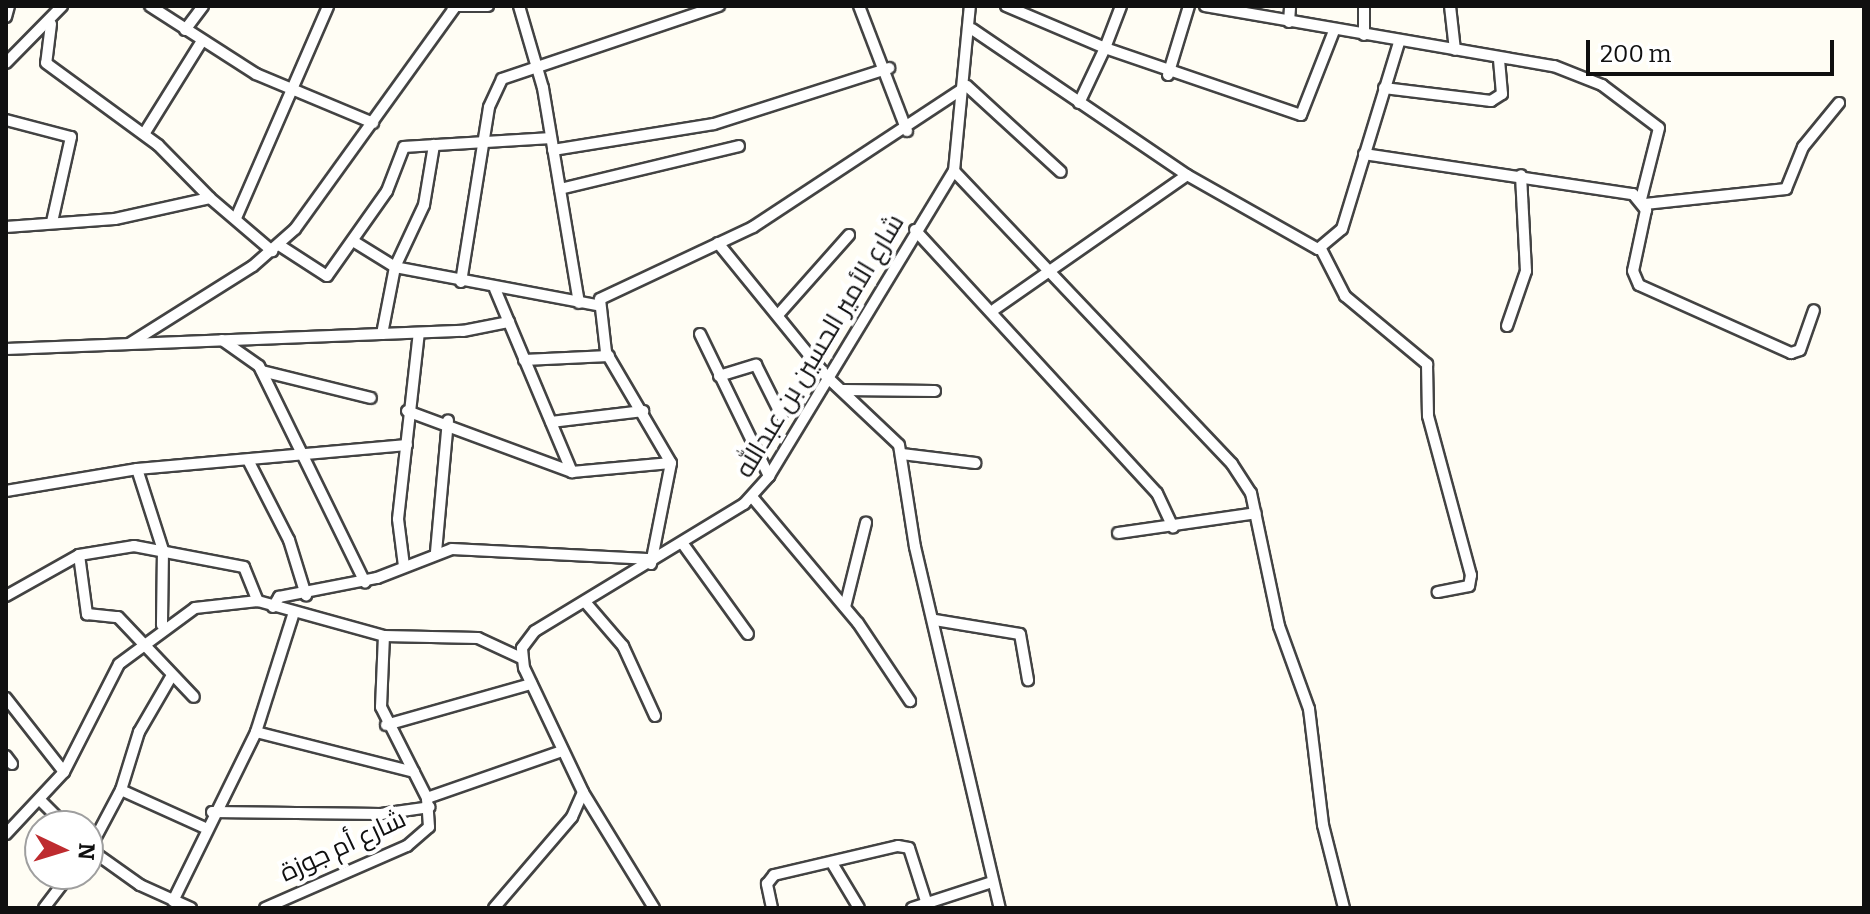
<!DOCTYPE html>
<meta charset="utf-8">
<style>
body{margin:0}
#map{position:relative;width:1870px;height:914px;overflow:hidden;background:#fffdf4;font-family:Bitter,Cairo,serif}
div>[style]{position:absolute}
[style*='--x']{left:calc(var(--x)*1px);top:calc(var(--y)*1px);width:calc(var(--w)*1px);rotate:calc(var(--a)*1deg)}
.roads{filter:drop-shadow(2px 0 #434343) drop-shadow(-2px 0 #434343) drop-shadow(0 2px #434343) drop-shadow(0 -2px #434343)}
.minor>*{height:10px;margin:-5px;padding:0 5px;transform-origin:5px;border-radius:5px;background:#fff}
span{translate:-50% -50%;white-space:nowrap;text-align:center;line-height:1.15;-webkit-text-stroke:8px #fff;paint-order:stroke}
.street-label{font-size:26px;color:#101010}
.frame{position:absolute;inset:0;border:8px solid #101010;pointer-events:none}
.north{position:absolute;left:24px;top:810px;width:80px;height:80px;box-sizing:border-box;background:#fff;border:2px solid #9f9f9f;border-radius:50%;rotate:94deg;font-size:22px;font-weight:700;line-height:32px;text-align:center;color:#101010}
.north::after{content:'';display:block;margin:auto;width:28px;height:36px;background:#be2b2f;clip-path:polygon(50% 0,100% 100%,50% 72%,0 100%)}
.scale{position:absolute;left:1586px;top:40px;width:248px;height:36px;box-sizing:border-box;border:4px solid #101010;border-top:0;padding-left:10px;font-size:24px;line-height:28px;white-space:nowrap;color:#101010;-webkit-text-stroke:6px #fff;paint-order:stroke}
</style>
<div id="map">
<div class="roads">
<div class="minor">
<div style="--x:150;--y:6;--w:126;--a:32.7"></div>
<div style="--x:256;--y:74;--w:127;--a:22.7"></div>
<div style="--x:452;--y:6;--w:36;--a:0"></div>
<div style="--x:519;--y:6;--w:85;--a:73.7"></div>
<div style="--x:543;--y:88;--w:218;--a:80.5"></div>
<div style="--x:859;--y:6;--w:134;--a:69"></div>
<div style="--x:1006;--y:6;--w:108;--a:23"></div>
<div style="--x:1105;--y:48;--w:45;--a:-69.1"></div>
<div style="--x:1205;--y:6;--w:354;--a:9.8"></div>
<div style="--x:1554;--y:66;--w:52;--a:21.6"></div>
<div style="--x:1602;--y:85;--w:71;--a:37"></div>
<div style="--x:1659;--y:128;--w:73;--a:104.2"></div>
<div style="--x:1364;--y:6;--w:29;--a:90"></div>
<div style="--x:1450;--y:6;--w:44;--a:83.5"></div>
<div style="--x:6;--y:17;--w:11;--a:-75"></div>
<div style="--x:1289;--y:22;--w:16;--a:-86"></div>
<div style="--x:51;--y:24;--w:39;--a:97"></div>
<div style="--x:46;--y:63;--w:139;--a:36.2"></div>
<div style="--x:158;--y:145;--w:74;--a:45.5"></div>
<div style="--x:972;--y:29;--w:260;--a:34.2"></div>
<div style="--x:1187;--y:175;--w:150;--a:29.5"></div>
<div style="--x:1318;--y:249;--w:31;--a:-40"></div>
<div style="--x:1342;--y:229;--w:195;--a:-73"></div>
<div style="--x:185;--y:30;--w:30;--a:-53"></div>
<div style="--x:6;--y:63;--w:80;--a:-45.5"></div>
<div style="--x:1168;--y:75;--w:72;--a:-73.1"></div>
<div style="--x:967;--y:86;--w:127;--a:42.5"></div>
<div style="--x:1384;--y:88;--w:108;--a:6.9"></div>
<div style="--x:1491;--y:101;--w:13;--a:-32"></div>
<div style="--x:1502;--y:94;--w:37;--a:-95"></div>
<div style="--x:1079;--y:103;--w:61;--a:-64.7"></div>
<div style="--x:1105;--y:48;--w:207;--a:18.9"></div>
<div style="--x:1301;--y:115;--w:90;--a:-68.6"></div>
<div style="--x:6;--y:120;--w:67;--a:14.7"></div>
<div style="--x:71;--y:137;--w:87;--a:102.6"></div>
<div style="--x:144;--y:134;--w:110;--a:-58.1"></div>
<div style="--x:553;--y:150;--w:163;--a:-9.2"></div>
<div style="--x:714;--y:124;--w:184;--a:-17.7"></div>
<div style="--x:1364;--y:154;--w:272;--a:8.5"></div>
<div style="--x:1633;--y:194;--w:21;--a:51"></div>
<div style="--x:1646;--y:210;--w:62;--a:102"></div>
<div style="--x:1633;--y:271;--w:15;--a:67"></div>
<div style="--x:1639;--y:285;--w:167;--a:24.1"></div>
<div style="--x:1791;--y:353;--w:9;--a:-18"></div>
<div style="--x:1800;--y:350;--w:42;--a:-70.7"></div>
<div style="--x:954;--y:171;--w:404;--a:46.5"></div>
<div style="--x:1232;--y:464;--w:35;--a:57"></div>
<div style="--x:1251;--y:493;--w:136;--a:78.1"></div>
<div style="--x:1279;--y:626;--w:88;--a:70.1"></div>
<div style="--x:1309;--y:709;--w:117;--a:83.1"></div>
<div style="--x:1323;--y:825;--w:86;--a:75.8"></div>
<div style="--x:560;--y:189;--w:184;--a:-13.5"></div>
<div style="--x:1645;--y:204;--w:142;--a:-6.1"></div>
<div style="--x:1786;--y:189;--w:45;--a:-68"></div>
<div style="--x:1803;--y:147;--w:57;--a:-50.7"></div>
<div style="--x:236;--y:218;--w:231;--a:-66.5"></div>
<div style="--x:6;--y:227;--w:109;--a:-4.2"></div>
<div style="--x:115;--y:219;--w:97;--a:-12.5"></div>
<div style="--x:210;--y:198;--w:82;--a:40.5"></div>
<div style="--x:915;--y:230;--w:357;--a:47.4"></div>
<div style="--x:1157;--y:493;--w:38;--a:65"></div>
<div style="--x:353;--y:241;--w:49;--a:31.8"></div>
<div style="--x:395;--y:267;--w:68;--a:-64.9"></div>
<div style="--x:424;--y:205;--w:61;--a:-80.5"></div>
<div style="--x:718;--y:243;--w:171;--a:50.9"></div>
<div style="--x:826;--y:376;--w:100;--a:43.4"></div>
<div style="--x:899;--y:445;--w:103;--a:81.1"></div>
<div style="--x:915;--y:547;--w:371;--a:76.8"></div>
<div style="--x:279;--y:245;--w:57;--a:32.9"></div>
<div style="--x:327;--y:276;--w:104;--a:-54.8"></div>
<div style="--x:387;--y:191;--w:47;--a:-68.9"></div>
<div style="--x:404;--y:147;--w:147;--a:-3.5"></div>
<div style="--x:1321;--y:249;--w:53;--a:62.9"></div>
<div style="--x:1345;--y:296;--w:107;--a:39.7"></div>
<div style="--x:1427;--y:364;--w:52;--a:88.9"></div>
<div style="--x:1428;--y:416;--w:165;--a:74.9"></div>
<div style="--x:1471;--y:575;--w:11;--a:100"></div>
<div style="--x:1469;--y:586;--w:32;--a:169"></div>
<div style="--x:461;--y:282;--w:177;--a:-80.9"></div>
<div style="--x:489;--y:107;--w:31;--a:-65"></div>
<div style="--x:502;--y:79;--w:229;--a:-18.6"></div>
<div style="--x:495;--y:289;--w:199;--a:67.2"></div>
<div style="--x:995;--y:309;--w:234;--a:-34.9"></div>
<div style="--x:778;--y:315;--w:107;--a:-48.4"></div>
<div style="--x:1507;--y:326;--w:58;--a:-70.9"></div>
<div style="--x:1526;--y:271;--w:96;--a:-93"></div>
<div style="--x:382;--y:334;--w:68;--a:-79"></div>
<div style="--x:395;--y:267;--w:206;--a:10.7"></div>
<div style="--x:700;--y:334;--w:158;--a:64.1"></div>
<div style="--x:222;--y:340;--w:45;--a:35.1"></div>
<div style="--x:259;--y:366;--w:241;--a:63.9"></div>
<div style="--x:129;--y:344;--w:146;--a:-32.2"></div>
<div style="--x:253;--y:266;--w:56;--a:-41.4"></div>
<div style="--x:295;--y:229;--w:275;--a:-54.2"></div>
<div style="--x:6;--y:349;--w:457;--a:-2.3"></div>
<div style="--x:463;--y:331;--w:47;--a:-11.1"></div>
<div style="--x:524;--y:360;--w:85;--a:-2.7"></div>
<div style="--x:262;--y:371;--w:112;--a:13.9"></div>
<div style="--x:719;--y:376;--w:39;--a:-17"></div>
<div style="--x:756;--y:365;--w:58;--a:63.4"></div>
<div style="--x:843;--y:390;--w:92;--a:0.6"></div>
<div style="--x:407;--y:411;--w:176;--a:20.3"></div>
<div style="--x:572;--y:472;--w:99;--a:-5.2"></div>
<div style="--x:551;--y:422;--w:93;--a:-6.8"></div>
<div style="--x:902;--y:454;--w:74;--a:7"></div>
<div style="--x:249;--y:462;--w:88;--a:62.9"></div>
<div style="--x:289;--y:540;--w:58;--a:72.8"></div>
<div style="--x:137;--y:469;--w:85;--a:72.2"></div>
<div style="--x:163;--y:550;--w:75;--a:90.8"></div>
<div style="--x:6;--y:491;--w:133;--a:-9.5"></div>
<div style="--x:137;--y:469;--w:271;--a:-5.1"></div>
<div style="--x:753;--y:498;--w:163;--a:50"></div>
<div style="--x:858;--y:623;--w:94;--a:56.3"></div>
<div style="--x:1118;--y:533;--w:139;--a:-8.2"></div>
<div style="--x:683;--y:544;--w:111;--a:54.2"></div>
<div style="--x:436;--y:552;--w:132;--a:-84.8"></div>
<div style="--x:79;--y:555;--w:60;--a:82.3"></div>
<div style="--x:87;--y:614;--w:31;--a:6"></div>
<div style="--x:118;--y:617;--w:110;--a:46.5"></div>
<div style="--x:651;--y:564;--w:103;--a:-78.8"></div>
<div style="--x:671;--y:463;--w:129;--a:-120.4"></div>
<div style="--x:606;--y:352;--w:53;--a:-96.5"></div>
<div style="--x:600;--y:299;--w:169;--a:-25.2"></div>
<div style="--x:753;--y:227;--w:256;--a:-33.4"></div>
<div style="--x:404;--y:566;--w:47;--a:-97.3"></div>
<div style="--x:398;--y:519;--w:187;--a:-83.6"></div>
<div style="--x:6;--y:596;--w:84;--a:-29.3"></div>
<div style="--x:79;--y:555;--w:56;--a:-9.3"></div>
<div style="--x:134;--y:546;--w:112;--a:10.8"></div>
<div style="--x:244;--y:567;--w:37;--a:68"></div>
<div style="--x:586;--y:603;--w:57;--a:49.3"></div>
<div style="--x:623;--y:646;--w:77;--a:65.4"></div>
<div style="--x:273;--y:607;--w:12;--a:-59"></div>
<div style="--x:279;--y:597;--w:100;--a:-11"></div>
<div style="--x:377;--y:578;--w:80;--a:-21.1"></div>
<div style="--x:452;--y:549;--w:200;--a:2.9"></div>
<div style="--x:845;--y:607;--w:87;--a:-76"></div>
<div style="--x:935;--y:620;--w:86;--a:9.4"></div>
<div style="--x:1020;--y:634;--w:47;--a:80.1"></div>
<div style="--x:6;--y:698;--w:94;--a:51.9"></div>
<div style="--x:386;--y:725;--w:151;--a:-15.8"></div>
<div style="--x:256;--y:732;--w:163;--a:14.2"></div>
<div style="--x:6;--y:756;--w:10;--a:53"></div>
<div style="--x:121;--y:790;--w:90;--a:24.3"></div>
<div style="--x:427;--y:798;--w:143;--a:-19.2"></div>
<div style="--x:42;--y:802;--w:34;--a:45"></div>
<div style="--x:212;--y:812;--w:169;--a:0.7"></div>
<div style="--x:381;--y:814;--w:49;--a:-8.1"></div>
<div style="--x:6;--y:834;--w:85;--a:-46.9"></div>
<div style="--x:64;--y:772;--w:121;--a:-63"></div>
<div style="--x:119;--y:664;--w:94;--a:-36.4"></div>
<div style="--x:195;--y:608;--w:63;--a:-6.3"></div>
<div style="--x:258;--y:601;--w:131;--a:15.5"></div>
<div style="--x:384;--y:636;--w:94;--a:1.2"></div>
<div style="--x:478;--y:638;--w:47;--a:24.9"></div>
<div style="--x:88;--y:848;--w:64;--a:35.4"></div>
<div style="--x:140;--y:885;--w:56;--a:24.3"></div>
<div style="--x:88;--y:852;--w:70;--a:-62"></div>
<div style="--x:121;--y:790;--w:61;--a:-72.8"></div>
<div style="--x:139;--y:732;--w:66;--a:-59.9"></div>
<div style="--x:832;--y:863;--w:52;--a:59"></div>
<div style="--x:173;--y:901;--w:188;--a:-63.8"></div>
<div style="--x:256;--y:732;--w:126;--a:-72.4"></div>
<div style="--x:44;--y:908;--w:43;--a:-52.6"></div>
<div style="--x:265;--y:908;--w:155;--a:-23.6"></div>
<div style="--x:407;--y:846;--w:29;--a:-41"></div>
<div style="--x:429;--y:827;--w:29;--a:-94"></div>
<div style="--x:427;--y:798;--w:102;--a:-116.8"></div>
<div style="--x:381;--y:707;--w:71;--a:-87.6"></div>
<div style="--x:494;--y:908;--w:120;--a:-49.4"></div>
<div style="--x:572;--y:817;--w:27;--a:-66"></div>
<div style="--x:654;--y:908;--w:136;--a:-121.5"></div>
<div style="--x:583;--y:792;--w:137;--a:-115.4"></div>
<div style="--x:524;--y:668;--w:20;--a:-96"></div>
<div style="--x:522;--y:648;--w:21;--a:-53"></div>
<div style="--x:535;--y:631;--w:245;--a:-31.3"></div>
<div style="--x:744;--y:504;--w:38;--a:-48"></div>
<div style="--x:769;--y:476;--w:357;--a:-58.8"></div>
<div style="--x:954;--y:171;--w:166;--a:-84.5"></div>
<div style="--x:772;--y:908;--w:25;--a:-102"></div>
<div style="--x:767;--y:884;--w:11;--a:-52"></div>
<div style="--x:774;--y:875;--w:127;--a:-13.2"></div>
<div style="--x:898;--y:846;--w:11;--a:10"></div>
<div style="--x:909;--y:848;--w:59;--a:72.2"></div>
<div style="--x:912;--y:908;--w:81;--a:-18"></div>
</div>
</div>
<div class="street-label">
<span style="left:820px;top:346px;rotate:-59deg">شارع الأمير الحسين بن عبدالله</span>
<span style="left:343px;top:846px;rotate:-25deg">شارع أم جوزة</span>
</div>
<div class="frame"></div>
<div class="north">N</div>
<div class="scale">200 m</div>
</div>
